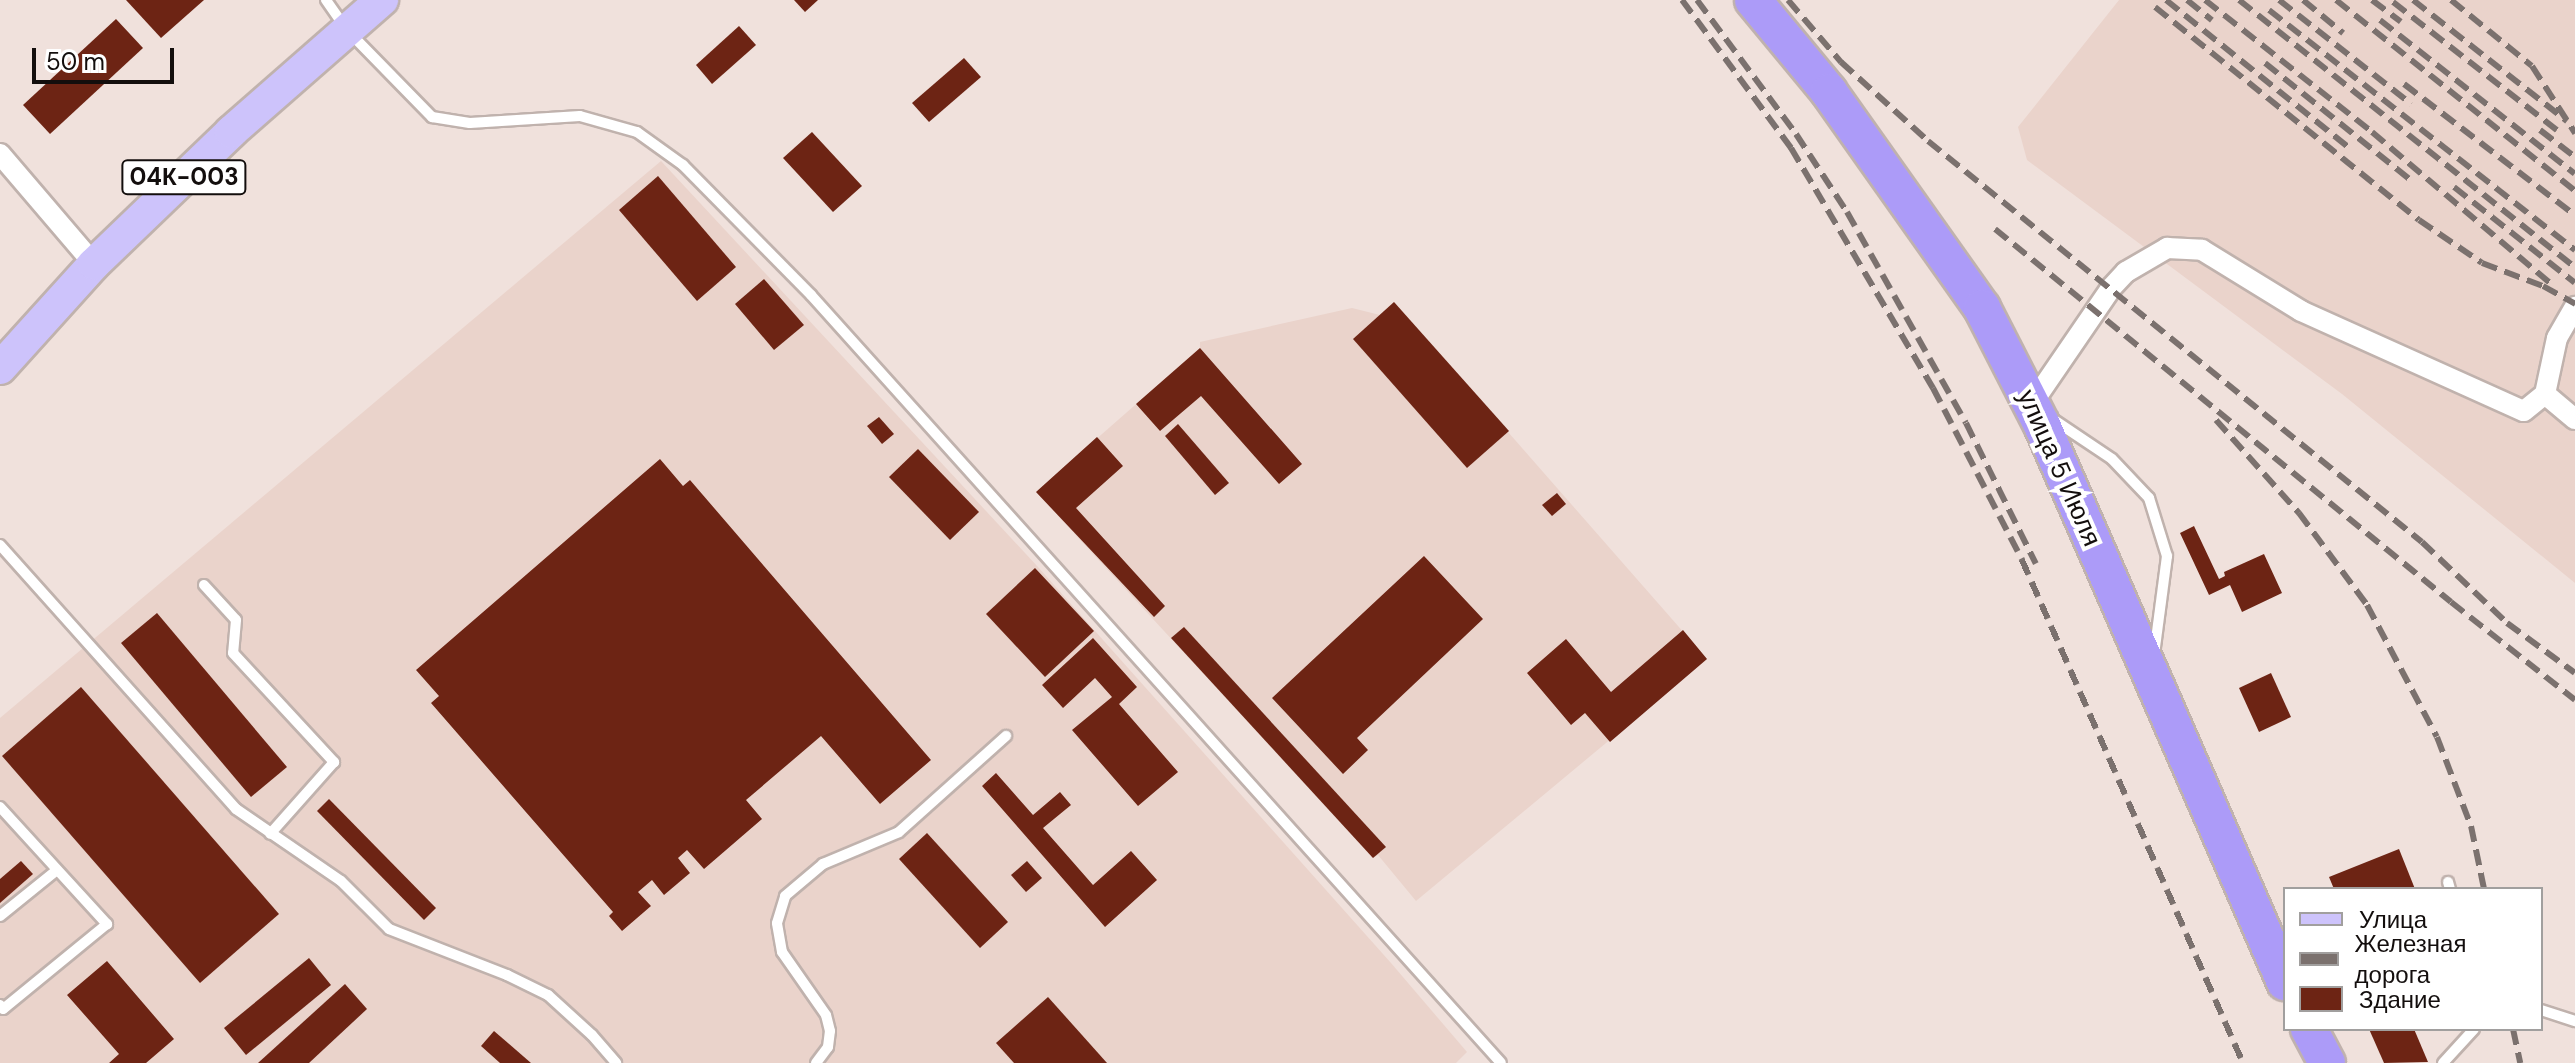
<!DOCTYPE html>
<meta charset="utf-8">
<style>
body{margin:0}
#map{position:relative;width:2575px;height:1063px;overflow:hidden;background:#f0e1dc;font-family:"DM Sans",sans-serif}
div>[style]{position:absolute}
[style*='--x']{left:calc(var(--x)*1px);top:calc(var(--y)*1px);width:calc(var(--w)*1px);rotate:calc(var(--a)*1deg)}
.built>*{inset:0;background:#ead3cb}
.building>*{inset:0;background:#6d2414}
.roads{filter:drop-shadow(2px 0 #c0b2ad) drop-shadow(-2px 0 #c0b2ad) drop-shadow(0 2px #c0b2ad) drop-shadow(0 -2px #c0b2ad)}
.lane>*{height:10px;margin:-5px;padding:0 5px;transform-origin:5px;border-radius:5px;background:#fff}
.street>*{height:20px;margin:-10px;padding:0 10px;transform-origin:10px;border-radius:10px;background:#fff}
.primary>*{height:32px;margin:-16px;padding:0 16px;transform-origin:16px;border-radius:16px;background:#cdc3fb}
.highway>*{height:36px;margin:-18px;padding:0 18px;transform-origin:18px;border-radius:18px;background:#ac9bf8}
.rail>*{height:6px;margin-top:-3px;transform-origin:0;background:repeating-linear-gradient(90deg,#7b716e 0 16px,transparent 0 24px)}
span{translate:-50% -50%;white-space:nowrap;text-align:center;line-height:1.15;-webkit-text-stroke:8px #fff;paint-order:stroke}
.shield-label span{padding:2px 6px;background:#fff;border:2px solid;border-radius:6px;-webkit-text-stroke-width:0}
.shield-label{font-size:24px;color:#130e0d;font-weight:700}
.street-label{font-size:26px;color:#130e0d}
.legend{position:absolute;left:2283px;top:887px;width:260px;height:144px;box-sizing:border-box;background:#fff;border:2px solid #a19f9e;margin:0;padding:10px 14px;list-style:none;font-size:24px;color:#130e0d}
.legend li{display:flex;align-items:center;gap:16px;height:40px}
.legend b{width:40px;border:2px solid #a19f9e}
.scale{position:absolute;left:32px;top:48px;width:142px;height:36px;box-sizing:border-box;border:4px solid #130e0d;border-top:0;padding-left:10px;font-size:24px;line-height:28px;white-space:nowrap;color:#130e0d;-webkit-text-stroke:6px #fff;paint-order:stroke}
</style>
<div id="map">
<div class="built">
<div style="clip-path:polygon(2119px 0,2575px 0,2575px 583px,2342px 394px,2027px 160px,2018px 127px)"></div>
<div style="clip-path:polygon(661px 161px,1038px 567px,1391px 963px,1467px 1052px,1456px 1063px,0 1063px,0 718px)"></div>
<div style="clip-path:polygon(1394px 302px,1707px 659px,1416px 901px,1378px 855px,1373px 858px,1036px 492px,1200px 348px,1200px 342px,1352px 308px,1380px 315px)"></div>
</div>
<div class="building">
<div style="clip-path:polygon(126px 0,204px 0,161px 38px)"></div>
<div style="clip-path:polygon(794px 0,818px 0,805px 12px)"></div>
<div style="clip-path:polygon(116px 19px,143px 48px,50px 134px,23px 105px)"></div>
<div style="clip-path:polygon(739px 26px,756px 45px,712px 84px,696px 65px)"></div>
<div style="clip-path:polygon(964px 58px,981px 77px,929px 122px,912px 103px)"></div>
<div style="clip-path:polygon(812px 132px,862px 186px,833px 212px,783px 158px)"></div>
<div style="clip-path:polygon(658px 176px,736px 267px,697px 301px,619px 210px)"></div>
<div style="clip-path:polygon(764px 279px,804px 325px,774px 350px,735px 304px)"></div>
<div style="clip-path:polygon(1394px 302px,1509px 431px,1467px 468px,1353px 339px)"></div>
<div style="clip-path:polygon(1200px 348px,1302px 464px,1279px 484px,1201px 396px,1160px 431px,1136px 404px)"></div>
<div style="clip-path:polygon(879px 417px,894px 434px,882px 444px,867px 426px)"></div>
<div style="clip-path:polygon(1178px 424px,1229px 483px,1215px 495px,1165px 436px)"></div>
<div style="clip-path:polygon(1097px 437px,1123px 466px,1076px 508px,1165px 606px,1154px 617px,1036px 492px)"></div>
<div style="clip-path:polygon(918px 449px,979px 512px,950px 540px,889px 477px)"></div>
<div style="clip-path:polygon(660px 459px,683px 486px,690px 480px,931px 760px,880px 804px,821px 736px,746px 800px,762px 819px,704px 869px,687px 850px,678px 858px,690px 873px,664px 895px,652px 880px,638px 892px,651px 906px,622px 931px,609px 916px,613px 912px,431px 703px,439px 696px,416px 670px)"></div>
<div style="clip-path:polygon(1557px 493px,1566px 504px,1552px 516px,1542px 505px)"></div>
<div style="clip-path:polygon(2194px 526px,2219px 579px,2225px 576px,2224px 572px,2264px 554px,2282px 593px,2242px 612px,2230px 585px,2209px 595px,2180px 533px)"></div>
<div style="clip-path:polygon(1424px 556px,1483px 619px,1357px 738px,1368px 750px,1343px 774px,1272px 698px)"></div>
<div style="clip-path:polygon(1035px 568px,1094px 631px,1045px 677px,986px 614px)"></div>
<div style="clip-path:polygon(157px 613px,287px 767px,251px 797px,121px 643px)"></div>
<div style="clip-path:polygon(1184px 627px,1386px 847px,1373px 858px,1171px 638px)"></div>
<div style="clip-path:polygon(1683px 630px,1707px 659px,1610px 742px,1585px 713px,1571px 725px,1527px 673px,1566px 639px,1611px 692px)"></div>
<div style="clip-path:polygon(1093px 638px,1137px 687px,1119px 704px,1178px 772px,1138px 806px,1072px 730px,1112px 697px,1095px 678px,1063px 708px,1042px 685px)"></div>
<div style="clip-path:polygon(2271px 673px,2291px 717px,2259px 732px,2239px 688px)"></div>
<div style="clip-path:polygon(81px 687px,279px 914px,200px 983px,2px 756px)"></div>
<div style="clip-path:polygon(996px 773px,1033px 815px,1060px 792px,1071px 805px,1043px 828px,1093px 885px,1131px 851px,1157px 880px,1105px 927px,982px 786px)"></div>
<div style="clip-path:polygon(329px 799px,436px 908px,424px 920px,317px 811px)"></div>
<div style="clip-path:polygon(927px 833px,1008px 922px,980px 948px,899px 859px)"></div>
<div style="clip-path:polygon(2399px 849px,2415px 889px,2334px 889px,2329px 877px)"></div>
<div style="clip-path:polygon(21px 861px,33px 874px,0 903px,0 879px)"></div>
<div style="clip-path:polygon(1027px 861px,1042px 878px,1026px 892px,1011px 875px)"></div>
<div style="clip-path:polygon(309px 958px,331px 985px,246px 1055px,224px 1028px)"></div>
<div style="clip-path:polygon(107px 961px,174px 1039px,146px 1063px,109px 1063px,119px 1054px,67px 995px)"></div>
<div style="clip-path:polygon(345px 984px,367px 1009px,309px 1063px,258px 1063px)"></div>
<div style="clip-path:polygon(1048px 997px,1107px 1063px,1014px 1063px,996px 1043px)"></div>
<div style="clip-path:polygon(2369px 1029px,2414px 1029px,2428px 1062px,2384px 1063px)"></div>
<div style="clip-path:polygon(494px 1031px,531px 1063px,500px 1063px,481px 1046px)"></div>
</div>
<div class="roads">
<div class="lane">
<div style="--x:326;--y:0;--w:37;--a:55"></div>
<div style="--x:347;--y:30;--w:122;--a:45.7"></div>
<div style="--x:432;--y:117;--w:38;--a:9"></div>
<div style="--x:470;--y:123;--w:110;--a:-3.6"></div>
<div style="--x:580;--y:116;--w:59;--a:15.7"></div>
<div style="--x:637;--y:132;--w:57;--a:35.7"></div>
<div style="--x:683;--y:165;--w:182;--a:45.4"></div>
<div style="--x:811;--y:295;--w:1032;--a:48.06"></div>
<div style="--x:2051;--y:418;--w:73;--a:33.9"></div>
<div style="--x:2112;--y:459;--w:54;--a:46.5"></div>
<div style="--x:2149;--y:498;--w:61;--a:72.8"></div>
<div style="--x:2167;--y:556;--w:100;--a:97.5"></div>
<div style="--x:0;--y:545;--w:354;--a:48.2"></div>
<div style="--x:236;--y:809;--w:127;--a:34.4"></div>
<div style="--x:341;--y:881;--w:68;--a:45"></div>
<div style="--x:389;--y:929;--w:127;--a:21.3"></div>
<div style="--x:507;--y:975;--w:46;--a:26"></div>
<div style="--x:548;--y:995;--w:59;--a:42.3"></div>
<div style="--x:592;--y:1035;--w:37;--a:49"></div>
<div style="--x:204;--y:585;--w:47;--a:47.6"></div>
<div style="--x:236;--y:620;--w:33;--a:95"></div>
<div style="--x:233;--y:653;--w:149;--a:47.2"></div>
<div style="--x:334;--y:762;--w:96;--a:131.6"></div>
<div style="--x:0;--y:807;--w:159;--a:47.6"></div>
<div style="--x:107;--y:924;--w:134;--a:140.7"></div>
<div style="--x:3;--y:1009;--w:5;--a:-127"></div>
<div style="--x:2448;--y:882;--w:7;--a:74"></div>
<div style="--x:0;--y:916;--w:73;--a:-38.9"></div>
<div style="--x:2541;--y:1010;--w:36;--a:18"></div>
<div style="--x:816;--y:1063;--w:20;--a:-53"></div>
<div style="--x:828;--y:1047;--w:16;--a:-83"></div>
<div style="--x:830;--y:1031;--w:16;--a:-104"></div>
<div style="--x:826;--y:1015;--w:77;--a:-124.9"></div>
<div style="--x:782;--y:952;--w:29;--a:-100"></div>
<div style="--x:777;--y:923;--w:28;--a:-73"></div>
<div style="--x:785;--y:896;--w:50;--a:-40.1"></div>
<div style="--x:823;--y:864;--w:82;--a:-22.8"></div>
<div style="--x:899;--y:832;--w:144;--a:-41.9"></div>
<div style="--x:2443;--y:1063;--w:46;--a:-47.6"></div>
</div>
<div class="street">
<div style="--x:0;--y:154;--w:145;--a:49.5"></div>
<div style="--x:2545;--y:394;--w:57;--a:-77.9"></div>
<div style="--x:2557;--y:338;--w:36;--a:-60"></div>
<div style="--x:2031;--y:405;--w:142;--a:-55.6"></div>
<div style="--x:2111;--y:288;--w:22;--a:-47"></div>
<div style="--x:2126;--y:272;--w:48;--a:-30.3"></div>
<div style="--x:2167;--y:248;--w:35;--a:3"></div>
<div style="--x:2202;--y:250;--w:116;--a:31.6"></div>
<div style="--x:2301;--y:311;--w:244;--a:24.2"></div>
<div style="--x:2524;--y:411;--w:27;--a:-39"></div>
<div style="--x:2545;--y:394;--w:39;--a:40"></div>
</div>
<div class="primary">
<div style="--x:0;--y:368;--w:140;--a:-47.9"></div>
<div style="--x:94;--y:264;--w:190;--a:-43.9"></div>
<div style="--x:231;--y:132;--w:201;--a:-41.2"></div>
</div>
<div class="highway">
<div style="--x:1753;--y:0;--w:119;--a:50.4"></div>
<div style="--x:1829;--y:92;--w:265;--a:54.7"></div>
<div style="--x:1982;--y:308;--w:131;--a:62.9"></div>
<div style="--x:2042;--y:425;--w:608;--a:66.43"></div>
<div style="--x:2309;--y:1029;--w:38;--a:62"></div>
</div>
</div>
<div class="rail">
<div style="--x:1682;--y:0;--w:184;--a:53.6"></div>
<div style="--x:1791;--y:148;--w:279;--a:59.4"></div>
<div style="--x:1933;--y:388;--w:194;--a:62.6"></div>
<div style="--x:2022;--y:560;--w:549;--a:66.28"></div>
<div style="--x:1697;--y:0;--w:167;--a:53.5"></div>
<div style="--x:1796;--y:134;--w:93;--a:56.8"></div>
<div style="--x:1847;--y:212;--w:242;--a:60.6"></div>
<div style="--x:1966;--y:423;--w:157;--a:63.6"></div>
<div style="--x:1788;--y:0;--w:82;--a:49.5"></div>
<div style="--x:1841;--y:62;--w:118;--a:42.2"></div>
<div style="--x:1928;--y:141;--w:636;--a:39.07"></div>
<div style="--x:2422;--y:542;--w:117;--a:43.6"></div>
<div style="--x:2507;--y:623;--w:84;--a:36.3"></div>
<div style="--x:2166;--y:0;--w:233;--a:38.9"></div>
<div style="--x:2187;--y:0;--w:32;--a:39"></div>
<div style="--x:2205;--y:0;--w:213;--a:38.3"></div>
<div style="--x:2372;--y:132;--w:235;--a:40.3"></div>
<div style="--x:2239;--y:0;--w:429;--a:38.5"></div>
<div style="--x:2279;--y:0;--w:168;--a:38.2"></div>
<div style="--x:2303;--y:0;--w:52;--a:39.5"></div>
<div style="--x:2336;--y:0;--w:306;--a:38.6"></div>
<div style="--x:2372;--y:0;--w:36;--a:37"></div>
<div style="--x:2413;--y:0;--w:196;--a:38.2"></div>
<div style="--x:2451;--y:0;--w:104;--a:39.2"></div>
<div style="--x:2532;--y:66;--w:80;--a:57.3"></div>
<div style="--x:2393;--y:2;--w:208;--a:38"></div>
<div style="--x:2155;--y:7;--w:339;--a:38.9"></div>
<div style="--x:2419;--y:220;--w:76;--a:34.3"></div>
<div style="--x:2482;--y:263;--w:65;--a:20.7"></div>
<div style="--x:2543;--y:286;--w:37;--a:29"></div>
<div style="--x:2269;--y:10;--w:389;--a:38.1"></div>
<div style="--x:2380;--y:20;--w:248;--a:38.3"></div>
<div style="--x:2265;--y:63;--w:189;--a:38.8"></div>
<div style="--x:2404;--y:84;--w:215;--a:37.5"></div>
<div style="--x:2540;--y:130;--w:44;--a:37.6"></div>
<div style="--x:2454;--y:187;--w:154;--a:38.4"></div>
<div style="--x:1995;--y:229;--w:589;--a:39.28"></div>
<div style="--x:2451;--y:602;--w:158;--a:38.3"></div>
<div style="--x:2216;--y:420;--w:125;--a:48.3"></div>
<div style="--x:2299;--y:513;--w:114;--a:53.5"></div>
<div style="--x:2367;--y:605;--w:149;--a:62.1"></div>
<div style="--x:2437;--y:737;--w:95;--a:69.1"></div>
<div style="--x:2471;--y:826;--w:64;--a:78.3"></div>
<div style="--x:2513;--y:1029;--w:35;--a:78"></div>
</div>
<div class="shield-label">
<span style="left:184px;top:177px">04К-003</span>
</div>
<div class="street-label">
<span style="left:2059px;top:468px;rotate:66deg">улица 5 Июля</span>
</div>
<ul class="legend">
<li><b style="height:10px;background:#cdc3fb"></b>Улица</li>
<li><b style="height:10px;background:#7b716e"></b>Железная дорога</li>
<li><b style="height:22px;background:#6d2414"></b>Здание</li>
</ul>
<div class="scale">50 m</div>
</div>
